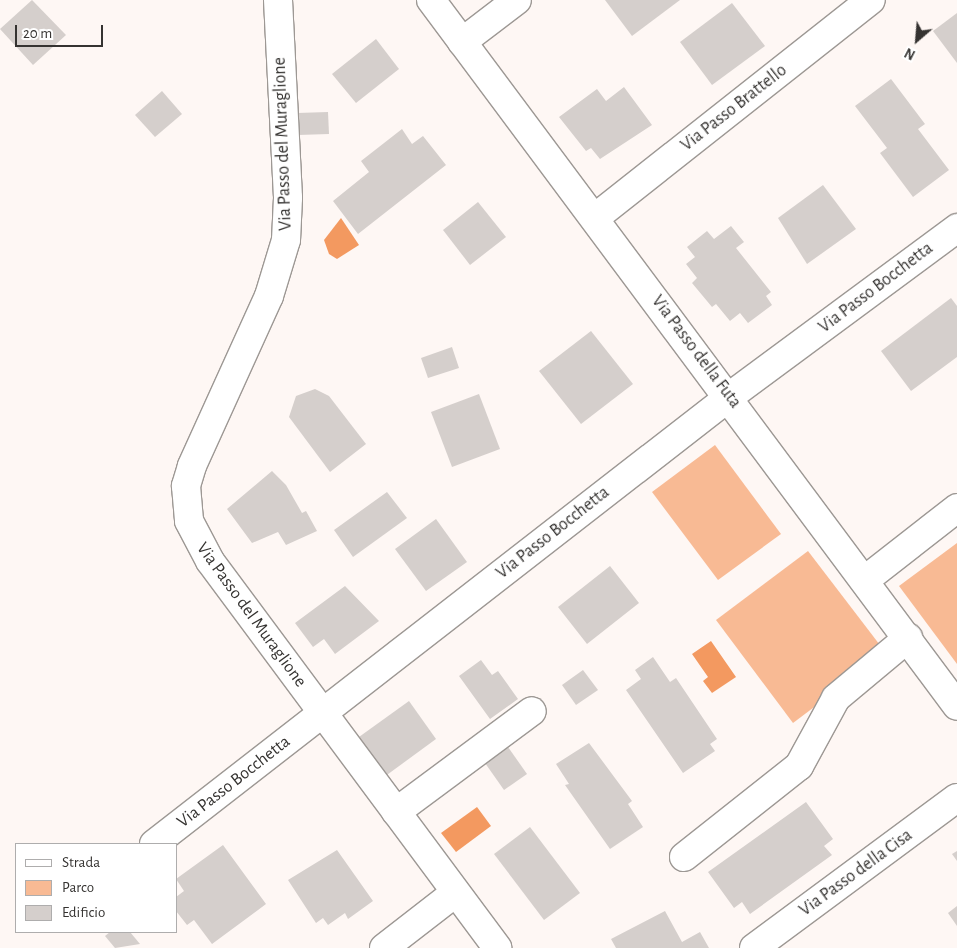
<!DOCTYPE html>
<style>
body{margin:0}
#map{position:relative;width:957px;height:948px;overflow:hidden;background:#fef7f4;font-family:"Alegreya Sans",sans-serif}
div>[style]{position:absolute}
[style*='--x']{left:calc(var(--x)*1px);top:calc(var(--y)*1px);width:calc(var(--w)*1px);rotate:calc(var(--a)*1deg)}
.green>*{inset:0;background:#f8ba94}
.water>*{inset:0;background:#f39960}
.building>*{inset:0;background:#d5cfcc}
.roads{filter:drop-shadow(1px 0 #9d9894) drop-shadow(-1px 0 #9d9894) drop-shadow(0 1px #9d9894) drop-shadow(0 -1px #9d9894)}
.minor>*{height:28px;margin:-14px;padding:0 14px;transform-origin:14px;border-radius:14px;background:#fff}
span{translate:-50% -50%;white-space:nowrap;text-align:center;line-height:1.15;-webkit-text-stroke:4.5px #fff;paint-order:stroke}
.street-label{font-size:18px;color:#353331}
.legend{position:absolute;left:15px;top:843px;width:162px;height:90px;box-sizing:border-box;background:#fff;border:1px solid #aeadad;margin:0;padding:6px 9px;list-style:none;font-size:15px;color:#353331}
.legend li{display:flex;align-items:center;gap:10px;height:25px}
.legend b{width:25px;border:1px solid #aeadad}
.north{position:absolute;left:892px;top:15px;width:50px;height:50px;-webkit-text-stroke:4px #fff;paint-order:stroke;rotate:207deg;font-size:14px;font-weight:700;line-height:20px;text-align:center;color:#353331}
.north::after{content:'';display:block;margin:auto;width:18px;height:22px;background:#353331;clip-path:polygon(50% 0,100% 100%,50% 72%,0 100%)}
.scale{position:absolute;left:15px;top:25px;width:88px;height:22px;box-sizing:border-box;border:2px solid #353331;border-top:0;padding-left:6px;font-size:15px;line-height:18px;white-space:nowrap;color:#353331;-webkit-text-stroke:4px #fff;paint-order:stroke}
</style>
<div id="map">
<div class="green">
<div style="clip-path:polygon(715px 445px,781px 534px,718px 580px,652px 492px)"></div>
<div style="clip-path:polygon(957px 543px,957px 664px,899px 586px)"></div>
<div style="clip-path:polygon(808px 551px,886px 653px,793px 723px,716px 620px)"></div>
</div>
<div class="water">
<div style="clip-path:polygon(341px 218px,359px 245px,337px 259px,329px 254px,324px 240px)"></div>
<div style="clip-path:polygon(711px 641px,736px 677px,712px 693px,703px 681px,708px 677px,692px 654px)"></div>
<div style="clip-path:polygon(477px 807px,491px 826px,456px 852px,441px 833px)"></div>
</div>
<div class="building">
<div style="clip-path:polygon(32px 0,66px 35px,33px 65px,0 29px)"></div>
<div style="clip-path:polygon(605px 0,680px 0,632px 36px)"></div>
<div style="clip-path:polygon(732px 3px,765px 46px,712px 85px,680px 42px)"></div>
<div style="clip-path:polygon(957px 13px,957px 63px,933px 31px)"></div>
<div style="clip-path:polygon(376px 39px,399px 69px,356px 103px,332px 74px)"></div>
<div style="clip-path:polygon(891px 79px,925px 124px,918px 129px,949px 170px,913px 197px,880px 153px,887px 148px,855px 106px)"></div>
<div style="clip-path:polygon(624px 87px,652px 125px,600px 159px,591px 148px,586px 151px,559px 117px,597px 89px,606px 101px)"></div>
<div style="clip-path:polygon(162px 91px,182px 114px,155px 137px,135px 115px)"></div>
<div style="clip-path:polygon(328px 112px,329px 134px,298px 135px,297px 113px)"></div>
<div style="clip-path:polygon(402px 129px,412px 144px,423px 136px,446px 165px,358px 234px,333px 201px,369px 172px,361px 161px)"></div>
<div style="clip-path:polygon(823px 185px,856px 229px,807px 264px,778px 218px)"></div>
<div style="clip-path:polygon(478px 202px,506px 237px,470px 265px,443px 230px)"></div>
<div style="clip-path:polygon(731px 226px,744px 242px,736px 248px,771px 292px,766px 296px,772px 305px,748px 323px,740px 313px,730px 321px,716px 304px,712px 307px,692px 283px,697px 278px,686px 264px,695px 257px,687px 247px,707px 231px,714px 239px)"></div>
<div style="clip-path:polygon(951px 298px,957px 306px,957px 357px,911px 391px,881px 351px)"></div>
<div style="clip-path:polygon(591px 331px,633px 384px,581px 424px,539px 371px)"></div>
<div style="clip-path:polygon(452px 347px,459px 368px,428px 378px,421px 358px)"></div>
<div style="clip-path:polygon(315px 389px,329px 396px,366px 444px,330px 472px,289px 417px,296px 396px)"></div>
<div style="clip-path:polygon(479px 394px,500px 449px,452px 467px,431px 412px)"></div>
<div style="clip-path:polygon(272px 471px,286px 485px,302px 513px,306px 511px,317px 531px,286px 545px,278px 532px,252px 543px,227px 509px)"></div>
<div style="clip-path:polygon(387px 492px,407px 518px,353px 557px,334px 530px)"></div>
<div style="clip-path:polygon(436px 519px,467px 562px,426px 591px,395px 549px)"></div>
<div style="clip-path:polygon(610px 566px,639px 603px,587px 644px,558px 607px)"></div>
<div style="clip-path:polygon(345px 586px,379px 621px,335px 654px,324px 639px,313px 647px,295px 623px)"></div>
<div style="clip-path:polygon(653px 657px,670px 682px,676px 678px,717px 739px,710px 744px,715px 751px,683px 773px,626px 690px,641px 679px,635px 670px)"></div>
<div style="clip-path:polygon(481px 660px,492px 675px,498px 671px,518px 699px,490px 719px,459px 676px)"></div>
<div style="clip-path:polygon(583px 670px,598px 690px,576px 705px,562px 685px)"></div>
<div style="clip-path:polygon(409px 701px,436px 739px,380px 780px,352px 742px)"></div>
<div style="clip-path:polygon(589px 743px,632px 801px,628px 804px,643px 827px,610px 849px,565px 785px,569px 784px,556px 764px)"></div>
<div style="clip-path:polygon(508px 747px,527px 774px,504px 790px,485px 763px)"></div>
<div style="clip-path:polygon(806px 802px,833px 839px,824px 846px,832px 855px,750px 914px,742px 902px,734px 908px,708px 872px)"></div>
<div style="clip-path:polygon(530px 827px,580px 893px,544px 920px,494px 854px)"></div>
<div style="clip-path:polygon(223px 845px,266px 904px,212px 944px,194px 920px,187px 925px,176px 911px,176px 897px,184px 891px,176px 879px)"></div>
<div style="clip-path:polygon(337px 850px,373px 901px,348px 919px,345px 913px,328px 925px,323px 918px,316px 923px,288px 880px)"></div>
<div style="clip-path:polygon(957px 851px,957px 861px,952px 854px)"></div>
<div style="clip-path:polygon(957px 906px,957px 926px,948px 913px)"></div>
<div style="clip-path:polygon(665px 911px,682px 942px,700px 932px,709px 948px,616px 948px,611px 939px)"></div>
<div style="clip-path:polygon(110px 932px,130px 932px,140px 944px,115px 948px,105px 936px)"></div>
</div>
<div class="roads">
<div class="minor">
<div style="--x:278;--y:0;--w:198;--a:87.1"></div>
<div style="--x:288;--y:198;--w:42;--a:92.7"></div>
<div style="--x:286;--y:240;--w:59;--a:106.9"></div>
<div style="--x:269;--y:296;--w:187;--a:114.4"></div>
<div style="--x:192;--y:466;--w:21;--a:107"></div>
<div style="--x:186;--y:486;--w:35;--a:85"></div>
<div style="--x:189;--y:521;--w:45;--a:62.3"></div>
<div style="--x:210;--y:561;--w:482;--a:53.4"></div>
<div style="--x:431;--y:0;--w:880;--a:53.31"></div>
<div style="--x:462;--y:42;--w:69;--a:-37.4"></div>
<div style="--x:596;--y:217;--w:350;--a:-38.3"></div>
<div style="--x:865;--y:580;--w:117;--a:-38"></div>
<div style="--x:396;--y:812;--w:169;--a:-36.6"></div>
<div style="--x:154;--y:844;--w:728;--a:-37.86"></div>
<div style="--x:729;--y:397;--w:284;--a:-36.5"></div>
<div style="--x:684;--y:857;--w:147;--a:-38.4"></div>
<div style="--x:799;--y:766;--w:77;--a:-61.4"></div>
<div style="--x:836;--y:698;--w:94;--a:-39.8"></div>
<div style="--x:384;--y:948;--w:90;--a:-37.8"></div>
<div style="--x:754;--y:948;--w:252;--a:-36.5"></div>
</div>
</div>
<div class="street-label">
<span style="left:734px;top:108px;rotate:-38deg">Via Passo Brattello</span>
<span style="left:283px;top:144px;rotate:-92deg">Via Passo del Muraglione</span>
<span style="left:876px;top:288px;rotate:-37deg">Via Passo Bocchetta</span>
<span style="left:696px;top:352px;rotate:53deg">Via Passo della Futa</span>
<span style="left:553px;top:533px;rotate:-38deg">Via Passo Bocchetta</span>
<span style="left:251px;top:615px;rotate:54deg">Via Passo del Muraglione</span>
<span style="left:234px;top:782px;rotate:-38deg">Via Passo Bocchetta</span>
<span style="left:856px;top:873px;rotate:-36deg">Via Passo della Cisa</span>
</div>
<ul class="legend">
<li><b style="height:6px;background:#fff"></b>Strada</li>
<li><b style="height:14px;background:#f8ba94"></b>Parco</li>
<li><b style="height:14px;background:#d5cfcc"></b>Edificio</li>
</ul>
<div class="north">N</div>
<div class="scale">20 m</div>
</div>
